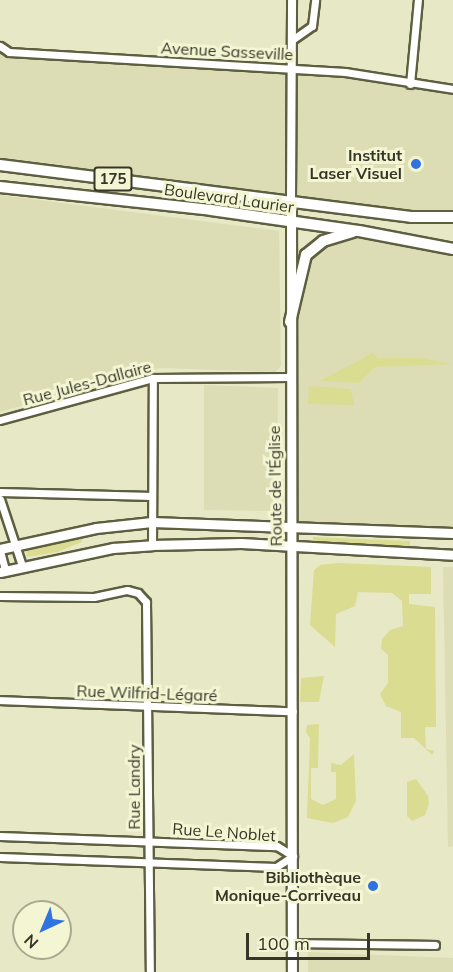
<!DOCTYPE html>
<meta charset="utf-8">
<style>
body{margin:0}
#map{position:relative;width:453px;height:972px;overflow:hidden;background:#e7e8c6;font-family:Mulish,sans-serif}
div>[style]{position:absolute}
[style*='--x']{left:calc(var(--x)*1px);top:calc(var(--y)*1px);width:calc(var(--w)*1px);rotate:calc(var(--a)*1deg)}
.built>*{inset:0;background:#dcddb4}
.green>*{inset:0;background:#dadc91}
.roads{filter:drop-shadow(2px 0 #5e5f41) drop-shadow(-2px 0 #5e5f41) drop-shadow(0 2px #5e5f41) drop-shadow(0 -2px #5e5f41)}
.minor>*{height:7px;margin:-3.5px;padding:0 3.5px;transform-origin:3.5px;border-radius:3.5px;background:#fff}
.tertiary>*{height:8px;margin:-4px;padding:0 4px;transform-origin:4px;border-radius:4px;background:#fff}
.secondary>*{height:9px;margin:-4.5px;padding:0 4.5px;transform-origin:4.5px;border-radius:4.5px;background:#fff}
.primary>*{height:10px;margin:-5px;padding:0 5px;transform-origin:5px;border-radius:5px;background:#fff}
.dots>*{width:16px;height:16px;translate:-50% -50%;box-sizing:border-box;border:3px solid #f4f6d3;border-radius:50%}
span{translate:-50% -50%;white-space:nowrap;text-align:center;line-height:1.15;-webkit-text-stroke:6px #f4f6d3;paint-order:stroke}
.shield-label span{padding:2px 4px;background:#f4f6d3;border:2px solid;border-radius:4px;-webkit-text-stroke-width:0}
.shield-label{font-size:15px;color:#353628;font-weight:700}
.street-label{font-size:16px;color:#353628}
.poi-label{font-size:16px;color:#353628;font-weight:700}
.right{translate:-100% -50%;text-align:right}
.north{position:absolute;left:12px;top:900px;width:60px;height:60px;box-sizing:border-box;background:#f4f6d3;border:2px solid #a8a98f;border-radius:50%;rotate:224deg;font-size:16px;font-weight:700;line-height:24px;text-align:center;color:#353628}
.north::after{content:'';display:block;margin:auto;width:21px;height:27px;background:#2e73e0;clip-path:polygon(50% 0,100% 100%,50% 72%,0 100%)}
.scale{position:absolute;left:246px;top:933px;width:124px;height:27px;box-sizing:border-box;border:3px solid #353628;border-top:0;padding-left:8px;font-size:18px;line-height:21px;white-space:nowrap;color:#353628;-webkit-text-stroke:4px #f4f6d3;paint-order:stroke}
</style>
<div id="map">
<div class="built">
<div style="clip-path:polygon(0 48px,9px 52px,293px 69px,453px 89px,453px 217px,0 165px)"></div>
<div style="clip-path:polygon(0 195px,279px 231px,281px 366px,275px 372px,162px 368px,139px 371px,0 412px)"></div>
<div style="clip-path:polygon(359px 231px,453px 243px,453px 533px,290px 528px,290px 322px,312px 247px)"></div>
<div style="clip-path:polygon(204px 385px,278px 388px,277px 497px,272px 511px,204px 510px)"></div>
<div style="clip-path:polygon(443px 567px,453px 567px,453px 846px,448px 847px)"></div>
<div style="clip-path:polygon(308px 952px,453px 958px,453px 972px,308px 972px)"></div>
</div>
<div class="green">
<div style="clip-path:polygon(373px 353px,378px 358px,421px 358px,453px 364px,375px 367px,359px 383px,320px 381px)"></div>
<div style="clip-path:polygon(309px 386px,351px 389px,354px 405px,308px 404px)"></div>
<div style="clip-path:polygon(313px 537px,410px 541px,410px 546px,313px 542px)"></div>
<div style="clip-path:polygon(82px 538px,82px 542px,57px 552px,27px 557px,26px 551px)"></div>
<div style="clip-path:polygon(338px 563px,431px 567px,431px 594px,409px 594px,409px 604px,435px 607px,436px 727px,425px 727px,426px 749px,434px 751px,432px 755px,414px 738px,401px 738px,401px 712px,386px 706px,380px 694px,388px 683px,388px 655px,381px 649px,382px 639px,390px 630px,403px 626px,402px 601px,392px 593px,358px 592px,355px 606px,336px 614px,335px 647px,310px 625px,314px 570px,320px 565px)"></div>
<div style="clip-path:polygon(324px 676px,319px 702px,300px 702px,301px 678px)"></div>
<div style="clip-path:polygon(319px 724px,318px 768px,311px 768px,311px 799px,323px 805px,336px 799px,336px 772px,331px 772px,331px 763px,341px 765px,354px 754px,356px 801px,348px 817px,333px 823px,307px 818px,310px 738px,306px 732px,307px 725px)"></div>
<div style="clip-path:polygon(416px 779px,428px 796px,429px 804px,425px 815px,412px 821px,407px 816px,407px 782px)"></div>
</div>
<div class="roads">
<div class="minor">
<div style="--x:292;--y:40;--w:24;--a:-35"></div>
<div style="--x:312;--y:26;--w:26;--a:-83"></div>
<div style="--x:0;--y:46;--w:11;--a:34"></div>
<div style="--x:9;--y:52;--w:337;--a:3.4"></div>
<div style="--x:345;--y:72;--w:109;--a:8.9"></div>
<div style="--x:410;--y:84;--w:84;--a:-84.6"></div>
<div style="--x:0;--y:420;--w:159;--a:-15.4"></div>
<div style="--x:153;--y:378;--w:136;--a:-0.4"></div>
<div style="--x:0;--y:492;--w:152;--a:1.5"></div>
<div style="--x:0;--y:499;--w:71;--a:71.8"></div>
<div style="--x:152;--y:545;--w:167;--a:-89.7"></div>
<div style="--x:0;--y:551;--w:20;--a:75"></div>
<div style="--x:0;--y:596;--w:94;--a:0.6"></div>
<div style="--x:94;--y:597;--w:34;--a:-12"></div>
<div style="--x:127;--y:590;--w:11;--a:15"></div>
<div style="--x:138;--y:593;--w:12;--a:48"></div>
<div style="--x:146;--y:602;--w:370;--a:89.4"></div>
<div style="--x:0;--y:700;--w:293;--a:2.2"></div>
<div style="--x:0;--y:836;--w:277;--a:2.1"></div>
<div style="--x:277;--y:846;--w:19;--a:32"></div>
<div style="--x:293;--y:856;--w:20;--a:147"></div>
<div style="--x:276;--y:867;--w:276;--a:-177.9"></div>
<div style="--x:293;--y:943;--w:142;--a:0.8"></div>
</div>
<div class="tertiary">
<div style="--x:291;--y:201;--w:201;--a:-89.7"></div>
</div>
<div class="secondary">
<div style="--x:291;--y:201;--w:771;--a:89.93"></div>
<div style="--x:0;--y:549;--w:98;--a:-12.3"></div>
<div style="--x:96;--y:528;--w:56;--a:-6.1"></div>
<div style="--x:152;--y:522;--w:301;--a:2.1"></div>
<div style="--x:0;--y:572;--w:116;--a:-12"></div>
<div style="--x:113;--y:548;--w:39;--a:-4"></div>
<div style="--x:152;--y:545;--w:89;--a:-1.3"></div>
<div style="--x:241;--y:543;--w:212;--a:3.2"></div>
</div>
<div class="primary">
<div style="--x:0;--y:165;--w:414;--a:7.2"></div>
<div style="--x:411;--y:217;--w:42;--a:0"></div>
<div style="--x:0;--y:187;--w:212;--a:6.2"></div>
<div style="--x:211;--y:210;--w:149;--a:8.1"></div>
<div style="--x:359;--y:231;--w:96;--a:10.8"></div>
<div style="--x:290;--y:322;--w:69;--a:-76.6"></div>
<div style="--x:306;--y:255;--w:22;--a:-39"></div>
<div style="--x:323;--y:241;--w:31;--a:-17"></div>
</div>
</div>
<div class="dots">
<div style="left:416px;top:164px;background:#2e73e0"></div>
<div style="left:373px;top:886px;background:#2e73e0"></div>
</div>
<div class="shield-label">
<span style="left:113px;top:179px">175</span>
</div>
<div class="street-label">
<span style="left:227px;top:51px;rotate:3deg">Avenue Sasseville</span>
<span style="left:229px;top:198px;rotate:8deg">Boulevard Laurier</span>
<span style="left:87px;top:383px;rotate:-15deg">Rue Jules-Dallaire</span>
<span style="left:275px;top:486px;rotate:-91deg">Route de l'Église</span>
<span style="left:147px;top:693px;rotate:2deg">Rue Wilfrid-Légaré</span>
<span style="left:134px;top:787px;rotate:-90deg">Rue Landry</span>
<span style="left:224px;top:832px;rotate:4deg">Rue Le Noblet</span>
</div>
<div class="poi-label">
<span class="right" style="left:402px;top:164px">Institut<br>Laser Visuel</span>
<span class="right" style="left:361px;top:886px">Bibliothèque<br>Monique-Corriveau</span>
</div>
<div class="north">N</div>
<div class="scale">100 m</div>
</div>
